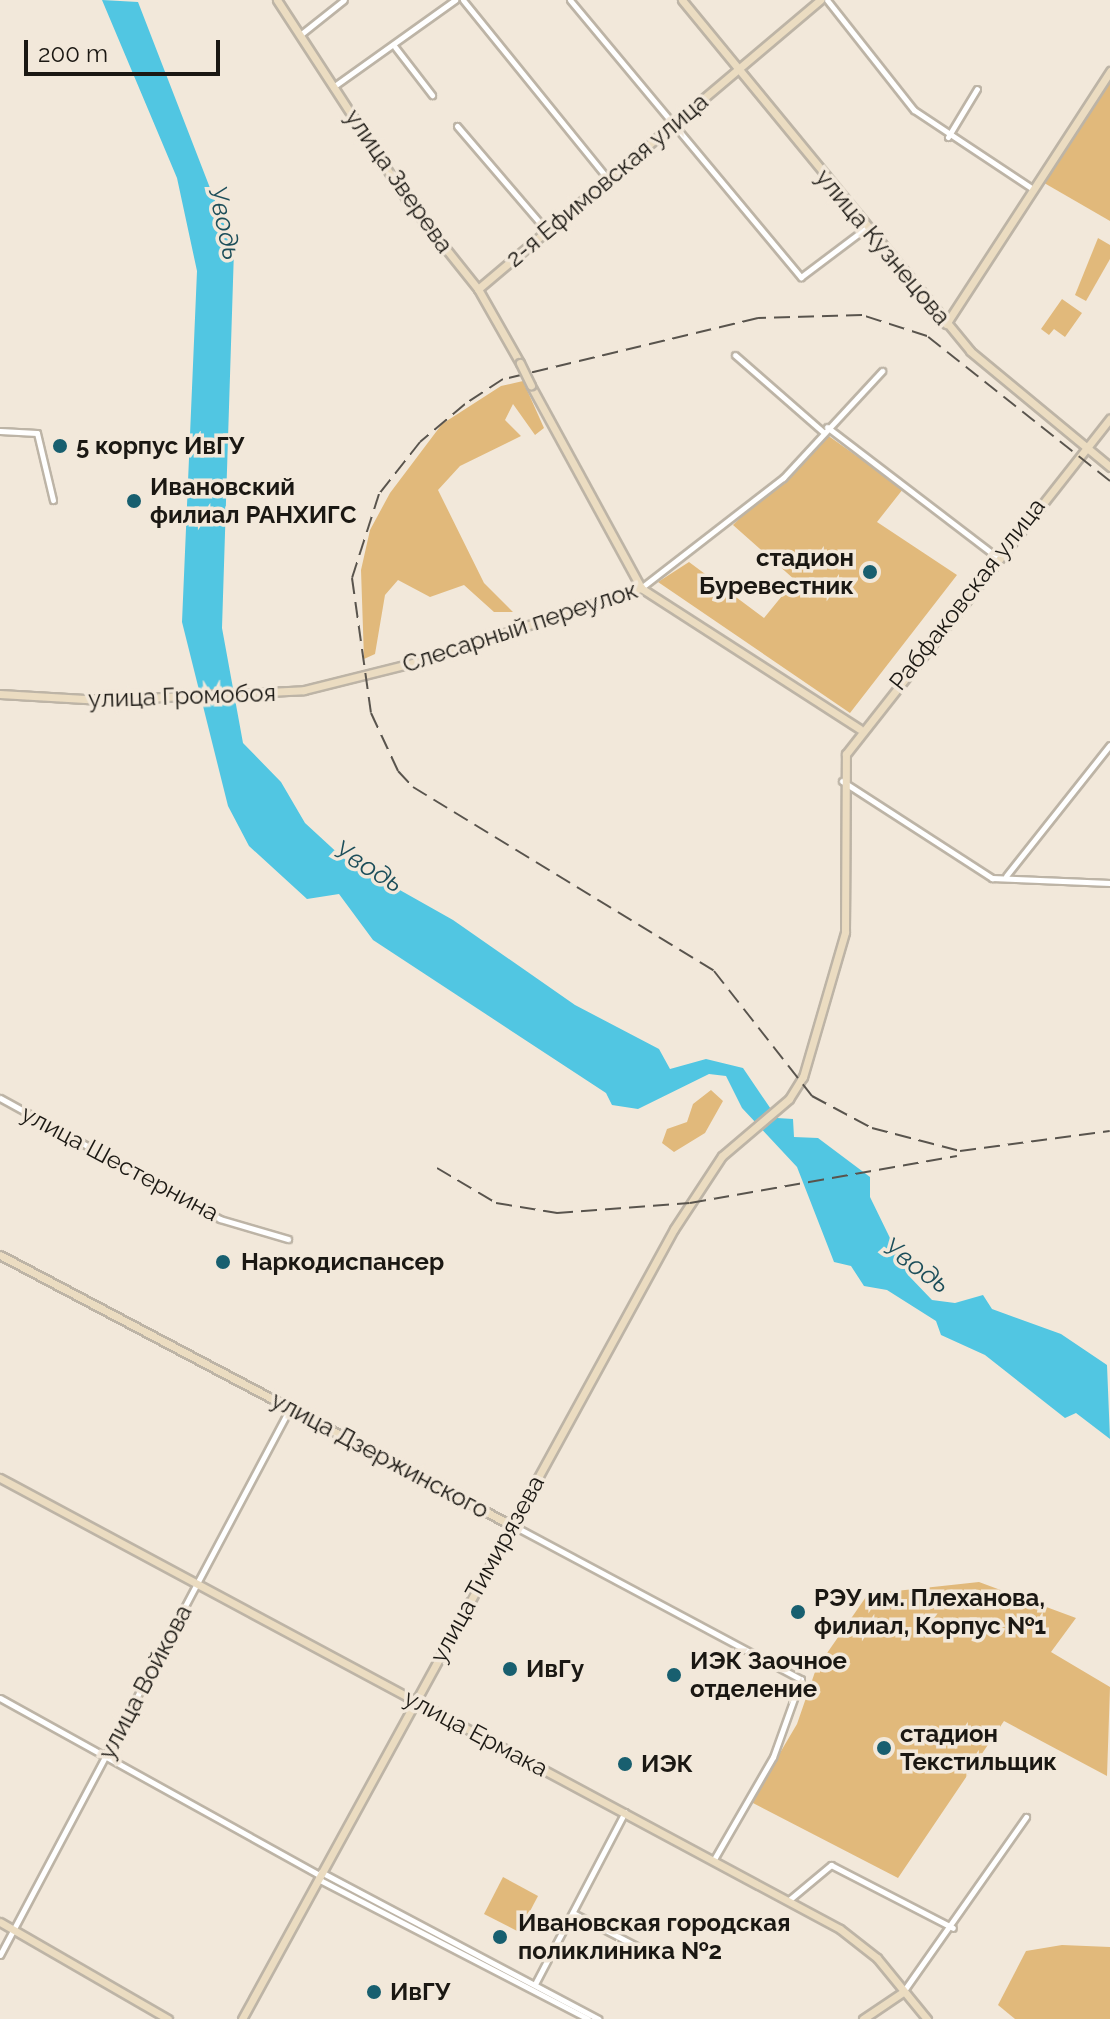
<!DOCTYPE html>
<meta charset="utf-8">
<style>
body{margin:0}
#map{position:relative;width:1110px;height:2019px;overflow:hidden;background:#f2e8da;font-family:Raleway,sans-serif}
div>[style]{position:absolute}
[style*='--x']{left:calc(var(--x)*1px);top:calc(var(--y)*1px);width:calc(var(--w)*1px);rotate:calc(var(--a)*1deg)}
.green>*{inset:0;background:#e1b97b}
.water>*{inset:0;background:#51c6e2}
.roads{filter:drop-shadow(2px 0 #bdb4a6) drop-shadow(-2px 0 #bdb4a6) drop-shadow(0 2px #bdb4a6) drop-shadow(0 -2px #bdb4a6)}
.street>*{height:5px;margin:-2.5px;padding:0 2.5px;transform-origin:2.5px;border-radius:2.5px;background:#fff}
.secondary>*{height:7px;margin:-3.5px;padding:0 3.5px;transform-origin:3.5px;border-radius:3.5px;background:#ebdcc1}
.rail>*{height:2px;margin-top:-1px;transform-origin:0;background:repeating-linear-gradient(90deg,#59544d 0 16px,transparent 0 24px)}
.bridges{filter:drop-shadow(2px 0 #bdb4a6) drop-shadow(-2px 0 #bdb4a6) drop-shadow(0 2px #bdb4a6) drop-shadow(0 -2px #bdb4a6)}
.secondary-bridge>*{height:7px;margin:-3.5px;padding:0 3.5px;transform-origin:3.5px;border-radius:3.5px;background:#ebdcc1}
.dots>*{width:22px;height:22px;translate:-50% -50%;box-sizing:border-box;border:4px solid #f2e8da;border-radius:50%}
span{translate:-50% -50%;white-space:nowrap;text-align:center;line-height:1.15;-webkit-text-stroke:7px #f2e8da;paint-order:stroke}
.street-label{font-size:24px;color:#1b1813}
.poi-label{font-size:24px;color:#1b1813;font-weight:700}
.left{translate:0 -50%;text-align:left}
.right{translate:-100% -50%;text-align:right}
.water-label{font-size:26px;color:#1c4e5a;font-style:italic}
.scale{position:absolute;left:24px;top:40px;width:196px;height:36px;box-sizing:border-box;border:4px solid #1b1813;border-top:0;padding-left:10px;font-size:24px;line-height:28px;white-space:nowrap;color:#1b1813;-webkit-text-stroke:6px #f2e8da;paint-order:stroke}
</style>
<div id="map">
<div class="green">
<div style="clip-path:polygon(1110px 70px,1110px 221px,1039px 180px)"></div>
<div style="clip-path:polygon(1098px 238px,1110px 245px,1110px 259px,1086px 301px,1075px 295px)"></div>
<div style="clip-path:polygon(1062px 299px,1082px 313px,1065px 337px,1054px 329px,1049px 335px,1041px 329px)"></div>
<div style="clip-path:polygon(523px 381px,544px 428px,535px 435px,513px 404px,505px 420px,521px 436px,460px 466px,438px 490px,484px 583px,513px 612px,494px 612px,464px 585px,430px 597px,398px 580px,385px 595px,375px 654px,364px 659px,361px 570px,370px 530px,390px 493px,442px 424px,501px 386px)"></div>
<div style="clip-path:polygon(823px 432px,903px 489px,877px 522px,957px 575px,850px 713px,658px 582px,689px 562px,764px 618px,795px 580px,733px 525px)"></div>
<div style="clip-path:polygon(711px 1090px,723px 1101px,705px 1133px,674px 1152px,662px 1143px,667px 1129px,687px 1122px,693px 1104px)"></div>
<div style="clip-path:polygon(979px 1582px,1076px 1618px,1051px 1652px,1110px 1687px,1107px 1776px,1004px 1721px,898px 1878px,751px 1802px,797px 1724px,816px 1669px,868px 1594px)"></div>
<div style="clip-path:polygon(503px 1877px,538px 1896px,519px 1932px,484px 1914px)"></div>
<div style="clip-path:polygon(1062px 1945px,1110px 1947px,1110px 2019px,1015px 2019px,998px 2005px,1026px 1951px)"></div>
</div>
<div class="water">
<div style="clip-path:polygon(102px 0,138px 2px,234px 250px,222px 628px,243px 743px,281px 782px,305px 823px,343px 858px,453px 920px,575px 1005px,659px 1049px,670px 1069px,706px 1059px,743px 1068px,777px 1118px,793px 1119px,794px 1137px,818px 1138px,870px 1177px,870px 1197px,908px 1275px,932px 1300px,955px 1303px,983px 1295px,992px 1309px,1061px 1334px,1107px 1365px,1110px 1439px,1076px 1413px,1065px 1418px,985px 1355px,941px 1335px,936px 1321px,887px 1290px,864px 1286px,851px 1266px,834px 1262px,797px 1167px,742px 1108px,726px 1076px,709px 1074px,638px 1109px,612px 1105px,606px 1093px,373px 940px,339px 894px,307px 899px,249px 846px,228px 806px,182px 622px,197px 271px,177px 178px)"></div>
</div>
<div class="roads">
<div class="street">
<div style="--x:463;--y:0;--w:230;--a:51"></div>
<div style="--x:570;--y:0;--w:361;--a:50.2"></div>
<div style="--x:801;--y:277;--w:81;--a:-37"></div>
<div style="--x:827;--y:0;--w:140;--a:51.7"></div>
<div style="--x:914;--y:110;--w:143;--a:33.6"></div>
<div style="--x:300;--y:35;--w:56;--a:-38.5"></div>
<div style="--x:395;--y:47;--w:61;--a:52.4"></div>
<div style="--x:333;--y:87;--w:150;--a:-35.5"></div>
<div style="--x:457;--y:126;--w:138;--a:49.4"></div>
<div style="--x:948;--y:137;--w:56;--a:-58.9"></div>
<div style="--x:735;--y:355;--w:117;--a:41.2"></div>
<div style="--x:827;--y:427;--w:213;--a:37.4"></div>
<div style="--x:0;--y:431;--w:37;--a:3"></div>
<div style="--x:37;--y:433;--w:69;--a:76.6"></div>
<div style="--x:641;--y:588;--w:180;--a:-37.8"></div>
<div style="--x:783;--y:478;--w:146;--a:-47.2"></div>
<div style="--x:842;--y:781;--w:179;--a:32.9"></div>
<div style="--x:992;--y:878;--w:118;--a:2.4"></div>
<div style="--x:1006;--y:876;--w:167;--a:-51.6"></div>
<div style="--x:0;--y:1098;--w:251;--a:28.8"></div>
<div style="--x:220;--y:1219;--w:71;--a:16.4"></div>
<div style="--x:512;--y:1525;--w:327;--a:28.1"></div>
<div style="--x:801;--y:1679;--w:83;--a:109.7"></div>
<div style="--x:773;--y:1757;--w:118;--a:120"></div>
<div style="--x:0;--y:1698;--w:365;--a:29"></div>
<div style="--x:321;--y:1872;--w:314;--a:27.9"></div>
<div style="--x:318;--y:1879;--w:304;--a:27.4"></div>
<div style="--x:789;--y:1900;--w:55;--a:-39.8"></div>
<div style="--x:831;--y:1865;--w:137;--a:27.3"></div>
<div style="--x:573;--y:1913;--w:80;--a:27.5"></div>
<div style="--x:0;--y:1955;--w:619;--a:-62.07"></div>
<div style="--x:535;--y:1984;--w:194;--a:-62.4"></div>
<div style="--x:903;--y:1992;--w:214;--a:-54.9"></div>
</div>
<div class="secondary">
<div style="--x:277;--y:0;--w:239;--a:57"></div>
<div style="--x:407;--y:200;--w:114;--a:51.4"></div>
<div style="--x:478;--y:289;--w:85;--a:60.4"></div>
<div style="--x:682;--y:0;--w:454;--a:50.6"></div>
<div style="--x:970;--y:351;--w:182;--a:39.6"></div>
<div style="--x:478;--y:289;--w:448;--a:-40.2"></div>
<div style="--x:946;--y:324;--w:302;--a:-57"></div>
<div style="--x:531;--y:386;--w:230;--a:61.4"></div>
<div style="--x:0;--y:694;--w:102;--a:3.4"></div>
<div style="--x:102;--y:700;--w:202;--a:-2.8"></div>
<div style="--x:304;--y:690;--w:120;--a:-14"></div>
<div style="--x:420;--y:661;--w:233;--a:-18.3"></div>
<div style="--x:641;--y:588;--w:260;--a:32.8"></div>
<div style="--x:0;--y:1255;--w:578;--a:27.85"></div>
<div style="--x:0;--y:1478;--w:953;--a:28.23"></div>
<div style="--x:840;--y:1929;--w:47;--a:38.1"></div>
<div style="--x:877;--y:1958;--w:79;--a:50.7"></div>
<div style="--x:0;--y:1922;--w:194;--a:30"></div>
<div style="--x:242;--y:2019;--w:900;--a:-61.33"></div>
<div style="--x:674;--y:1229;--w:87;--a:-56.7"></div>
<div style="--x:722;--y:1156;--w:88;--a:-40.4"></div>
<div style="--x:789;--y:1099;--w:26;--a:-58"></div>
<div style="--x:803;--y:1077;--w:151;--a:-73.8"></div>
<div style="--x:845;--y:932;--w:178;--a:-89.7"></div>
<div style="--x:846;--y:754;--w:427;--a:-51.8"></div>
<div style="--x:863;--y:2019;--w:48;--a:-34"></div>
</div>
</div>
<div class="rail">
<div style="--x:1110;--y:481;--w:233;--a:-141.6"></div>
<div style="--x:927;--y:336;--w:68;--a:-162.1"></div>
<div style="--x:862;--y:315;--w:104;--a:178.3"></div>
<div style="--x:758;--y:318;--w:262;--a:166.5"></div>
<div style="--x:503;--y:379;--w:45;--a:146.7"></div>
<div style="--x:465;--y:404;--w:59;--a:139.8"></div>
<div style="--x:420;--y:442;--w:66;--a:128.3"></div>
<div style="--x:379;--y:494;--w:88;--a:107.8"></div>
<div style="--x:352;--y:578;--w:136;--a:82"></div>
<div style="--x:371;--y:713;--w:64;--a:65"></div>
<div style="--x:398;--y:771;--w:22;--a:47"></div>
<div style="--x:413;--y:787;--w:353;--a:31.4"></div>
<div style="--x:714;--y:971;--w:159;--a:51.9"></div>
<div style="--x:812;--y:1096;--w:68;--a:28.1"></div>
<div style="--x:872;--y:1128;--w:91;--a:14.6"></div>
<div style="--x:960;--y:1151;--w:151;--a:-7.6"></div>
<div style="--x:437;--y:1168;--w:69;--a:30.7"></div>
<div style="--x:496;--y:1203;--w:62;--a:9.3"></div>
<div style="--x:557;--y:1213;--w:133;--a:-4.3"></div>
<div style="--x:690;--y:1203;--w:271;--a:-10"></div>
</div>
<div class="bridges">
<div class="secondary-bridge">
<div style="--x:520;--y:363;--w:25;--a:64"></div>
</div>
</div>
<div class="dots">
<div style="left:60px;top:446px;background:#185f6f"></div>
<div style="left:134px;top:501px;background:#185f6f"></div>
<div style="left:870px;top:572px;background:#185f6f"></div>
<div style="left:223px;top:1262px;background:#185f6f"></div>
<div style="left:798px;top:1612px;background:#185f6f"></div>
<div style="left:510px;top:1669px;background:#185f6f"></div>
<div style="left:674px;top:1675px;background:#185f6f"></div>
<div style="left:884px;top:1748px;background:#185f6f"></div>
<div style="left:625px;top:1764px;background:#185f6f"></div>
<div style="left:500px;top:1937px;background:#185f6f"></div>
<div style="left:374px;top:1992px;background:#185f6f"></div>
</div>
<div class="street-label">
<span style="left:607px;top:180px;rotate:-40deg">2-я Ефимовская улица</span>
<span style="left:399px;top:181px;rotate:55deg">улица Зверева</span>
<span style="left:883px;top:247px;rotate:50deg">улица Кузнецова</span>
<span style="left:967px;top:594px;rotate:-52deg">Рабфаковская улица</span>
<span style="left:520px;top:627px;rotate:-18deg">Слесарный переулок</span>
<span style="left:182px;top:696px;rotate:-2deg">улица Громобоя</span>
<span style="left:120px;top:1163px;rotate:28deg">улица Шестернина</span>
<span style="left:380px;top:1455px;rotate:28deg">улица Дзержинского</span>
<span style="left:487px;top:1569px;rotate:-61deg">улица Тимирязева</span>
<span style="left:145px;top:1682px;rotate:-62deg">улица Войкова</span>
<span style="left:476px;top:1733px;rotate:28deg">улица Ермака</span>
</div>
<div class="poi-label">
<span class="left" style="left:76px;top:446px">5 корпус ИвГУ</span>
<span class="left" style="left:150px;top:501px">Ивановский<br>филиал РАНХИГС</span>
<span class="right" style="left:854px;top:572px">стадион<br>Буревестник</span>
<span class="left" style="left:241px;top:1262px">Наркодиспансер</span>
<span class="left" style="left:814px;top:1612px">РЭУ им. Плеханова,<br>филиал, Корпус №1</span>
<span class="left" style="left:690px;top:1675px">ИЭК Заочное<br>отделение</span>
<span class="left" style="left:526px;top:1669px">ИвГу</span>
<span class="left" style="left:900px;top:1748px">стадион<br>Текстильщик</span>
<span class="left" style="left:641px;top:1764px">ИЭК</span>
<span class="left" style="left:518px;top:1937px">Ивановская городская<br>поликлиника №2</span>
<span class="left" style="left:390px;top:1992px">ИвГУ</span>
</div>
<div class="water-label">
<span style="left:224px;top:223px;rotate:78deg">Уводь</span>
<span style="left:368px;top:867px;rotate:31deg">Уводь</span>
<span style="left:916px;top:1266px;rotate:36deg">Уводь</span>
</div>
<div class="scale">200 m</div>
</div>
